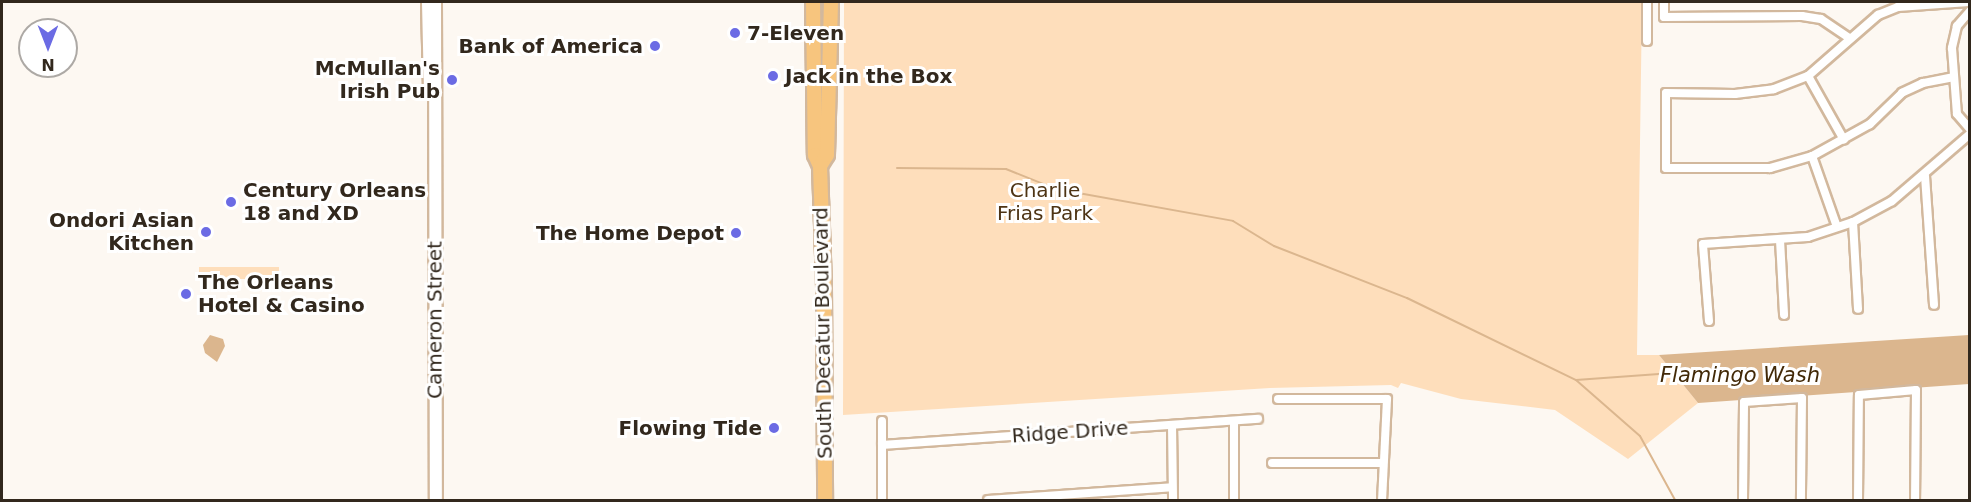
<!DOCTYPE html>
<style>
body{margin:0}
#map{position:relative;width:1971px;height:502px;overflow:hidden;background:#fdf8f2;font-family:"DejaVu Sans",sans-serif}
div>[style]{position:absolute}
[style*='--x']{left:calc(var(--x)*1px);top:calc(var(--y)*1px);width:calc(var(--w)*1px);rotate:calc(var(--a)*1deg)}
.green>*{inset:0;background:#fedebb}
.water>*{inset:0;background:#dbb68e}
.stream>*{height:2px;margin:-1px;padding:0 1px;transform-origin:1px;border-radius:1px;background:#dbb68e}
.roads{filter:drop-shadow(2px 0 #d2b89d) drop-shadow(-2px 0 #d2b89d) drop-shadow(0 2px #d2b89d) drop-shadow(0 -2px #d2b89d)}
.street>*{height:8px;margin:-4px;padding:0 4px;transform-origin:4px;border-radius:4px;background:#fff}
.secondary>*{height:12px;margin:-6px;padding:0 6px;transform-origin:6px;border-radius:6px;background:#fff}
.primary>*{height:14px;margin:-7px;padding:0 7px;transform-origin:7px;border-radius:7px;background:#f7c57e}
.dots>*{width:16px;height:16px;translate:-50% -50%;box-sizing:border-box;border:3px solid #fff;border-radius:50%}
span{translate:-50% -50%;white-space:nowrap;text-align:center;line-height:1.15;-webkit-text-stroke:6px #fff;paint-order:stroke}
.poi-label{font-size:20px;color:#32281d;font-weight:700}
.left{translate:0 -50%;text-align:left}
.right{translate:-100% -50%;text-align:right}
.park-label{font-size:20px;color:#4e3414}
.street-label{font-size:20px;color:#32281d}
.water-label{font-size:21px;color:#422907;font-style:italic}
.frame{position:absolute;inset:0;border:3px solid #32281d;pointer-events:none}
.north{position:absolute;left:18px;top:18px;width:60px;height:60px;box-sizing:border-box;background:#fff;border:2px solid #ada9a5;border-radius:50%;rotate:180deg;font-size:16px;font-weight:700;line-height:24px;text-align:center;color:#32281d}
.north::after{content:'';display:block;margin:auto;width:21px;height:27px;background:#6b6be4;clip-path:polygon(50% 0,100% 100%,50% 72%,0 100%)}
</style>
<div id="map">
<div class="green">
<div style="clip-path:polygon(844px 2px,1642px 2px,1637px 355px,1659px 355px,1698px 403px,1628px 459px,1555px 410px,1461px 399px,1401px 383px,1398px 388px,1391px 385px,1270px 388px,843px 415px)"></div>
<div style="clip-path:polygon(199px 267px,279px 267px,279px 275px,269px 275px,269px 279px,199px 279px)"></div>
</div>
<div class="water">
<div style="clip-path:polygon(210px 335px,223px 339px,225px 346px,217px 362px,205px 353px,203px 345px)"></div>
<div style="clip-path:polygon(1969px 335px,1969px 384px,1698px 403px,1659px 355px)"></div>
</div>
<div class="stream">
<div style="--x:897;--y:168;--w:109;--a:0.5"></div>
<div style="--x:1006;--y:169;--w:54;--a:21.8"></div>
<div style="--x:1056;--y:189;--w:180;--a:10.2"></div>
<div style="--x:1233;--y:221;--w:48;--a:31.4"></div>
<div style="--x:1274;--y:246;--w:143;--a:21.4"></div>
<div style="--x:1407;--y:298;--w:188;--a:25.9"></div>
<div style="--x:1576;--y:380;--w:97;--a:-4.1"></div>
<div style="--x:1576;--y:380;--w:85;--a:41.2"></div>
<div style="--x:1640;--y:436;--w:73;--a:61.3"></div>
</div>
<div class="roads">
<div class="street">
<div style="--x:1664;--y:2;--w:15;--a:90"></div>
<div style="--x:1664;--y:17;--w:138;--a:-0.4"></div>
<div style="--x:1802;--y:16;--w:19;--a:9"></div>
<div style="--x:1821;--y:19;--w:34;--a:34"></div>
<div style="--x:1970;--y:11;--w:20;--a:131"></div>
<div style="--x:1957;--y:26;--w:23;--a:103"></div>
<div style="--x:1952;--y:48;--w:66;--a:85.7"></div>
<div style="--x:1957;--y:114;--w:20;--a:49"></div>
<div style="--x:1647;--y:41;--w:39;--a:-90"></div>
<div style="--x:1808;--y:76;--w:73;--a:60.6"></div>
<div style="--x:1954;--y:77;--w:32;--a:169"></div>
<div style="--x:1923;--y:83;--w:23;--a:155"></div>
<div style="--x:1902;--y:93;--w:45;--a:135.9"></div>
<div style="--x:1870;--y:124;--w:66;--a:151.1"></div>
<div style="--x:1812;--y:156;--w:44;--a:164.1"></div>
<div style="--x:1770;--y:168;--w:104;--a:180"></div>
<div style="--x:1666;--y:168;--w:75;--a:-90"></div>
<div style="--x:1666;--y:93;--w:69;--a:0.8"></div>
<div style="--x:1735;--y:94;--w:39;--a:-7"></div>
<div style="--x:1774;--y:89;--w:36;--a:-21"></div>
<div style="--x:1808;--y:76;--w:93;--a:-41.1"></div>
<div style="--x:1878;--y:15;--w:22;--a:-22"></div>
<div style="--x:1898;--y:7;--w:71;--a:-4"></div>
<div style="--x:1812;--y:156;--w:75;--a:70.6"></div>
<div style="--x:1925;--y:176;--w:129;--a:86"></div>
<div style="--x:1853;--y:222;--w:87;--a:86.7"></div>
<div style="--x:1780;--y:240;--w:75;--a:86.9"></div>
<div style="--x:1709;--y:321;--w:77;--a:-94.5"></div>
<div style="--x:1703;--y:244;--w:105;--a:-3.8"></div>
<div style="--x:1808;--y:237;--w:47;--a:-18.4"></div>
<div style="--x:1853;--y:222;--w:44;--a:-28.3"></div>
<div style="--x:1892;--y:201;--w:103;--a:-40.7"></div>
<div style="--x:1278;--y:399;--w:109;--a:0"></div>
<div style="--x:1387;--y:399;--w:101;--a:92.8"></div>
<div style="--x:882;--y:421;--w:79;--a:90"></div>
<div style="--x:1234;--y:421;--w:79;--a:90"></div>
<div style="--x:1172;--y:425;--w:75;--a:89.2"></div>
<div style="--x:882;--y:445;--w:377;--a:-4"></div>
<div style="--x:1272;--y:463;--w:110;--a:0"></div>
<div style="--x:988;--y:500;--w:184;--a:-4"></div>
<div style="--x:1743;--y:500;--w:98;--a:-89.4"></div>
<div style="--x:1744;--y:402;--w:58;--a:-3.9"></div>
<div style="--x:1802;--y:398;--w:102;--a:90.6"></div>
<div style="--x:1858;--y:500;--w:105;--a:-89.5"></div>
<div style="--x:1859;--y:395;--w:57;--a:-5"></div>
<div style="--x:1916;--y:390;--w:110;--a:90.5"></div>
</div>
<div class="secondary">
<div style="--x:428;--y:2;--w:91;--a:88.7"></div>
<div style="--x:435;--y:2;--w:498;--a:89.9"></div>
</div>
<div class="primary">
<div style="--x:813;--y:2;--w:153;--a:89.3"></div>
<div style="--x:815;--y:155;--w:12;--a:66"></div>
<div style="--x:820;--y:166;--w:122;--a:88.1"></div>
<div style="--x:824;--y:288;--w:212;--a:89.7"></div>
<div style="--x:820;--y:166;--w:13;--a:-58"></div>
<div style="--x:827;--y:155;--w:153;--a:-88.5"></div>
</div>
</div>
<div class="dots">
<div style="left:735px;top:33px;background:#6b6be4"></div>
<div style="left:655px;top:46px;background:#6b6be4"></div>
<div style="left:773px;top:76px;background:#6b6be4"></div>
<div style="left:452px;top:80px;background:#6b6be4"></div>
<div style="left:231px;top:202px;background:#6b6be4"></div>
<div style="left:206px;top:232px;background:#6b6be4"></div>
<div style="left:736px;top:233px;background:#6b6be4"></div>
<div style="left:186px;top:294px;background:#6b6be4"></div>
<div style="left:774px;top:428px;background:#6b6be4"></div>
</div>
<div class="poi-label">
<span class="left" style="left:747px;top:33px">7-Eleven</span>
<span class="right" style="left:643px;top:46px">Bank of America</span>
<span class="right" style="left:440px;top:80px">McMullan's<br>Irish Pub</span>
<span class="left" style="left:785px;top:76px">Jack in the Box</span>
<span class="left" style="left:243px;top:202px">Century Orleans<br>18 and XD</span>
<span class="right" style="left:194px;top:232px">Ondori Asian<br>Kitchen</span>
<span class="right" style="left:724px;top:233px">The Home Depot</span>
<span class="left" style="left:198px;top:294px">The Orleans<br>Hotel &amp; Casino</span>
<span class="right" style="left:762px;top:428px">Flowing Tide</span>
</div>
<div class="park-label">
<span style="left:1045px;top:202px">Charlie<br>Frias Park</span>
</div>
<div class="street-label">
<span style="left:435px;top:320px;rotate:-90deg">Cameron Street</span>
<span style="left:823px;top:333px;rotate:-91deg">South Decatur Boulevard</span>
<span style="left:1070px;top:432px;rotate:-4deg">Ridge Drive</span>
</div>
<div class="water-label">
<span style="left:1740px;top:375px">Flamingo Wash</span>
</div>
<div class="frame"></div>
<div class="north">N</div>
</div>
